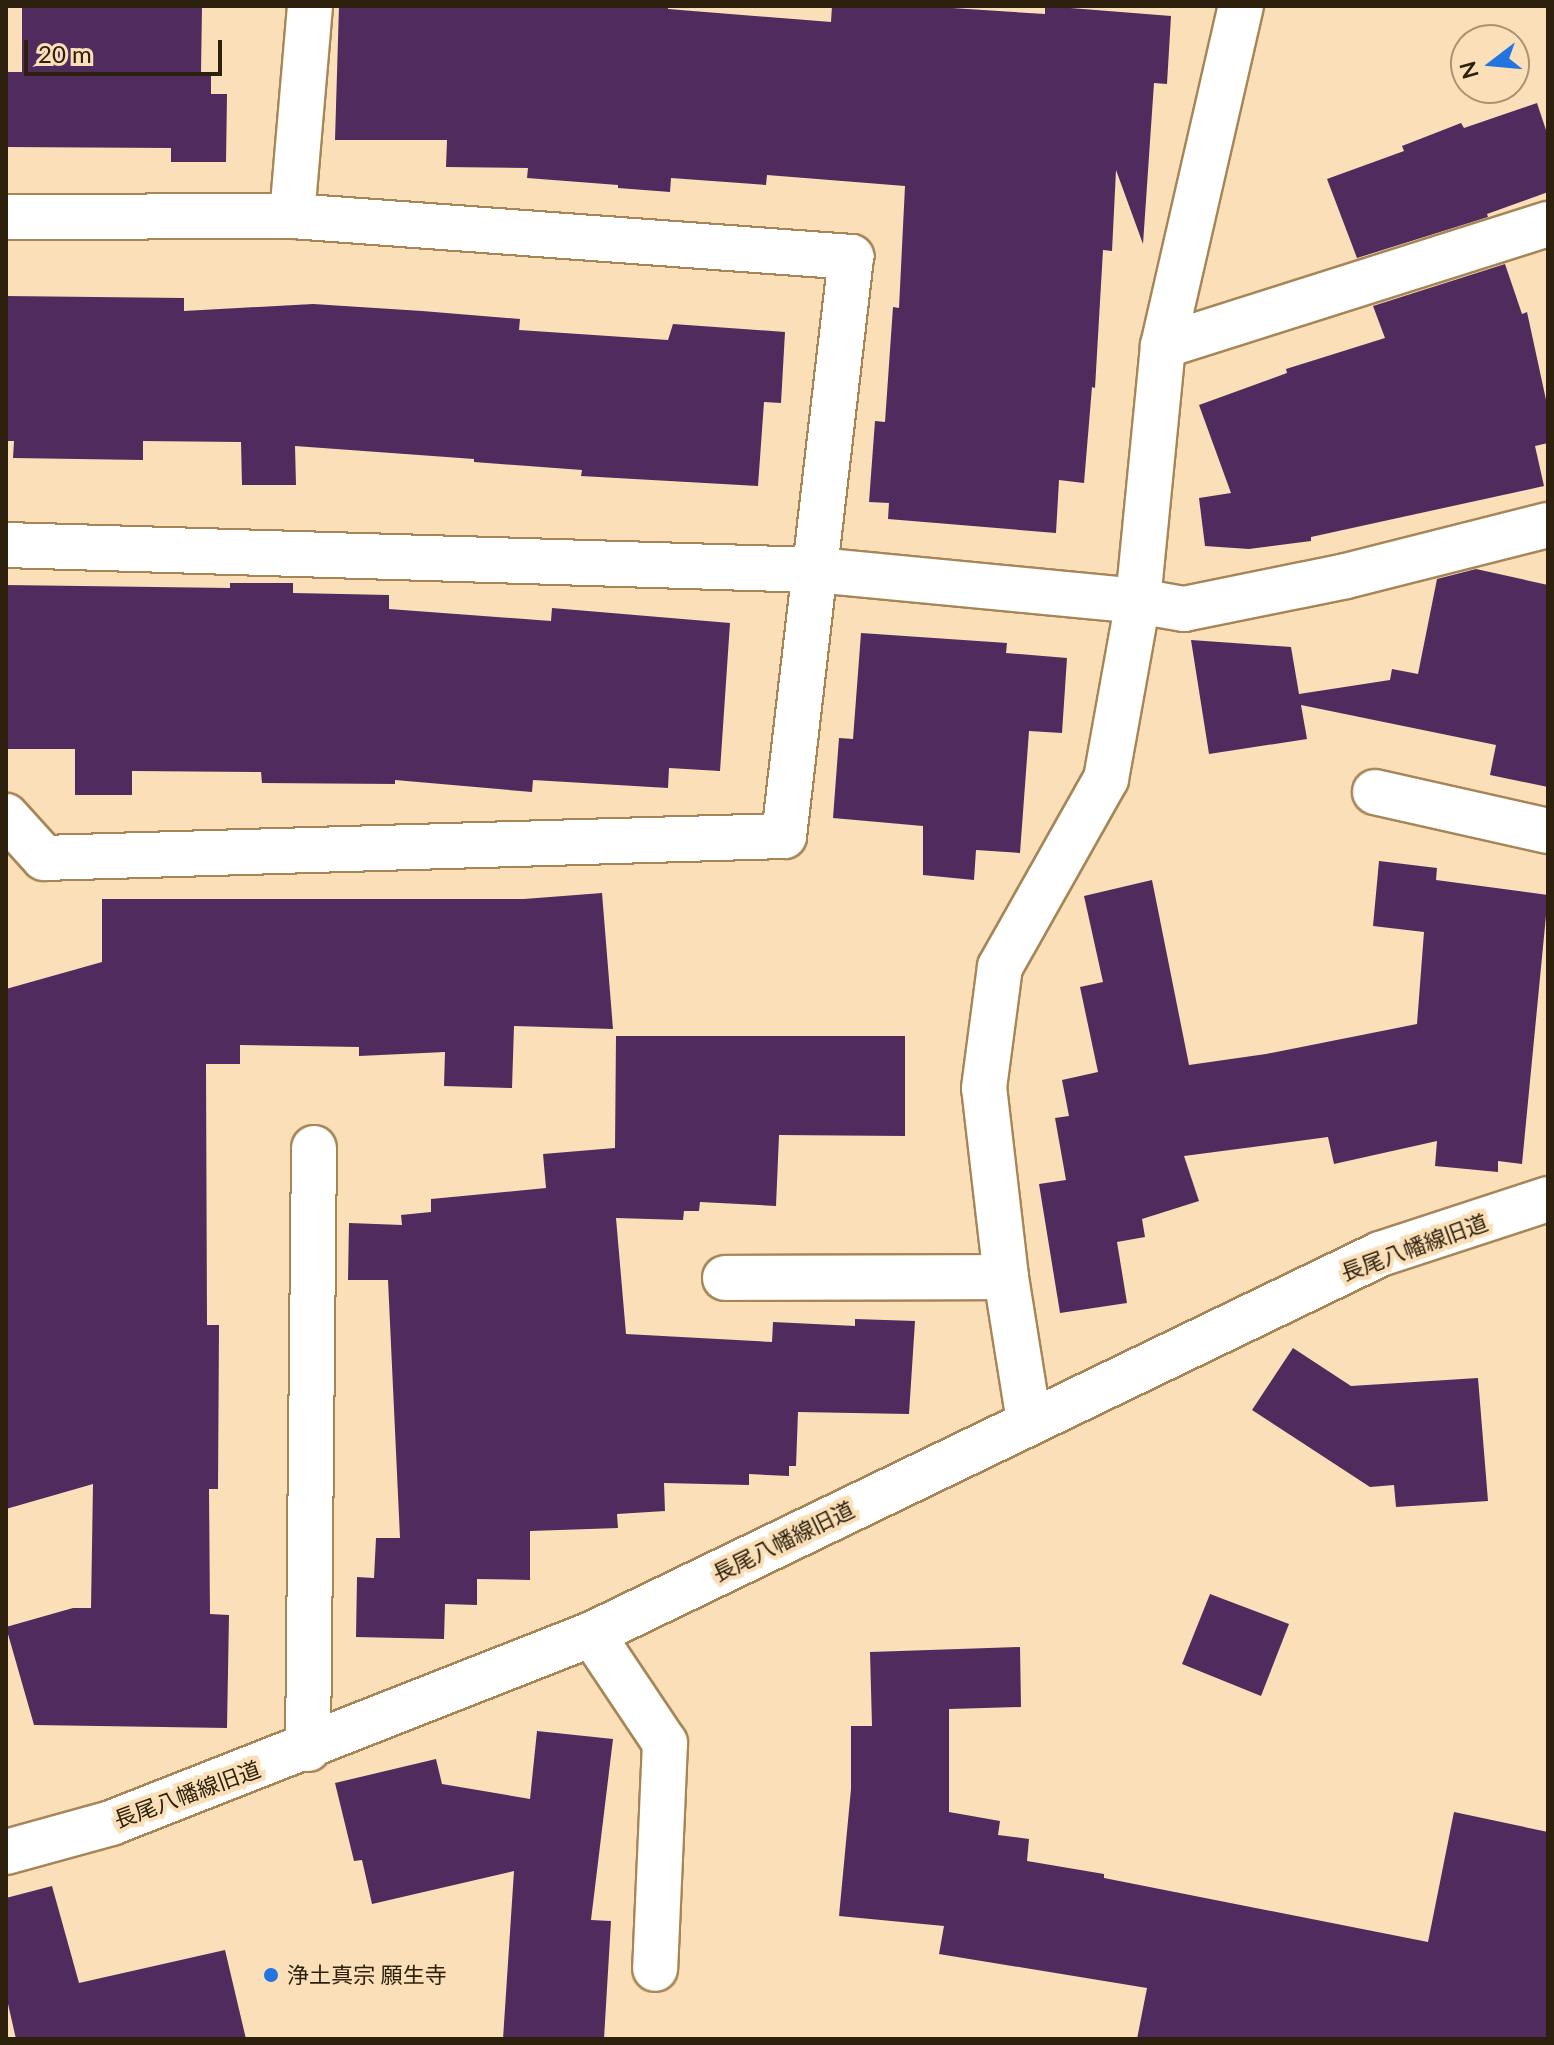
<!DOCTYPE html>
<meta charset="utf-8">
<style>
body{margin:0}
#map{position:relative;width:1554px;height:2045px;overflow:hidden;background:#fadfb8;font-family:Lato,"Noto Sans JP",sans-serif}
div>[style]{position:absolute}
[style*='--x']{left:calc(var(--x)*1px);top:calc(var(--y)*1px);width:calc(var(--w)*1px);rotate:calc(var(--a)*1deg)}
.building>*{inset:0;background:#502b5d}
.roads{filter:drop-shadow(2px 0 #a68657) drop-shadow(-2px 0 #a68657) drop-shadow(0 2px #a68657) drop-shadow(0 -2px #a68657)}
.minor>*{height:44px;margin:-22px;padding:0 22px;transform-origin:22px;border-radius:22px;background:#fff}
.dots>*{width:22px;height:22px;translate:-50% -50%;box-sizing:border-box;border:4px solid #fadfb8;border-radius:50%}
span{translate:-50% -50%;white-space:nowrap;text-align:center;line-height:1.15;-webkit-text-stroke:8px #fadfb8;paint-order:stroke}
.street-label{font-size:22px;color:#2d200d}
.poi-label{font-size:22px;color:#2d200d}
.left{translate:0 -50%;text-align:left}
.frame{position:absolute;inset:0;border:8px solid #2d200d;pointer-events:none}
.north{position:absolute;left:1450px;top:24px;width:80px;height:80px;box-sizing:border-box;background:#fadfb8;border:2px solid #a89374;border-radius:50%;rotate:254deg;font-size:22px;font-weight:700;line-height:32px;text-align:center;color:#2d200d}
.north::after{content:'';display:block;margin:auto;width:28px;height:36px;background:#2275e0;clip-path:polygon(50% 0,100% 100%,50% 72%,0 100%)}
.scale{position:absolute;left:24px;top:40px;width:198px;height:36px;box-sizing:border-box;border:4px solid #2d200d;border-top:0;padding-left:10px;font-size:24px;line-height:28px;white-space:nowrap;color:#2d200d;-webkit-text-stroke:6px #fadfb8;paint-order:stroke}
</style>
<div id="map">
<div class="building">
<div style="clip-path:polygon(22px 6px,202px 6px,201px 73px,211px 73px,211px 94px,227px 94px,226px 162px,171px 162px,171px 148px,6px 147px,6px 72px,22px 72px)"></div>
<div style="clip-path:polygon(339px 6px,668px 6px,668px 9px,831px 22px,832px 6px,921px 6px,1045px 14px,1045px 6px,1171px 16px,1167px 84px,1154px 83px,1143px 244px,1116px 170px,1112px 251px,1103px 250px,1095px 388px,1092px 387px,1084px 483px,1059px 480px,1056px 533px,888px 519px,889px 503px,869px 502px,875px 421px,885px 422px,893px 307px,899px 308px,905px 186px,767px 175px,766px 185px,671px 178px,670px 192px,618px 188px,618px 185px,527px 178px,528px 168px,446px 167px,447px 140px,335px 140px)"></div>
<div style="clip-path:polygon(1537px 103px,1548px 136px,1548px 192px,1487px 214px,1488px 217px,1357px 258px,1327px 179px,1404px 151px,1402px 146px,1461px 123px,1464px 128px)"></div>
<div style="clip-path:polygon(1505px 264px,1522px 314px,1527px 312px,1548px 409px,1548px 443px,1535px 446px,1544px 486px,1311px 537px,1311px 541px,1249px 549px,1205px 546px,1199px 498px,1231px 493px,1199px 405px,1287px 373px,1286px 369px,1385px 338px,1373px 306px)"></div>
<div style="clip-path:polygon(6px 296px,184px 298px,184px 311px,313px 304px,422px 311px,520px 319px,519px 330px,668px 340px,673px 324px,785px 332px,781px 403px,764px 402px,758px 486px,581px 476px,582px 470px,474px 462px,474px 459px,295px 446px,296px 485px,242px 485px,241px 442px,143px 441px,143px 460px,13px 458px,14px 441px,6px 441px)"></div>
<div style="clip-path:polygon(1476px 569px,1548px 585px,1548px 787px,1490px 775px,1496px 745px,1301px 705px,1307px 739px,1209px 754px,1191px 640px,1291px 647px,1299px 694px,1390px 680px,1392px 669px,1418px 674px,1437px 579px)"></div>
<div style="clip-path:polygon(230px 583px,293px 583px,293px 593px,389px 595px,389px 609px,551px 621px,552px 608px,730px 623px,720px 771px,669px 768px,668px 788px,533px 780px,532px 792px,395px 780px,395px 784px,262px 783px,261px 772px,132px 771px,132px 795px,75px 795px,75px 749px,6px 749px,6px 585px,230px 588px)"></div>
<div style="clip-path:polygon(861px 633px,1007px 643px,1006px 653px,1067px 658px,1062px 733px,1029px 731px,1020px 853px,976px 850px,974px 880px,923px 875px,923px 826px,833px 818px,839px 738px,853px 739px)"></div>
<div style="clip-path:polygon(1379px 861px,1437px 868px,1436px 880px,1548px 895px,1522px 1164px,1498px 1161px,1498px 1172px,1435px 1166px,1437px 1141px,1334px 1164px,1328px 1137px,1184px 1156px,1199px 1201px,1142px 1219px,1145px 1237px,1117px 1242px,1127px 1303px,1060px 1313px,1039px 1184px,1066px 1180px,1055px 1118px,1069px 1116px,1062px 1080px,1098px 1072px,1080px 987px,1103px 982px,1084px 896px,1152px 880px,1189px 1065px,1266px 1054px,1417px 1024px,1424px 932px,1373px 926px)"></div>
<div style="clip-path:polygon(602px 893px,613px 1029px,514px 1026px,512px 1088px,444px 1086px,445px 1052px,359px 1056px,359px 1047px,240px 1045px,240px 1064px,206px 1064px,207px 1325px,219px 1325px,218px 1489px,209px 1489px,210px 1614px,229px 1615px,227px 1728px,34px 1725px,6px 1627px,73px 1608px,91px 1608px,93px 1484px,6px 1509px,6px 989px,102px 962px,102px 899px,524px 899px)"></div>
<div style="clip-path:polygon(616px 1036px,905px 1036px,905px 1136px,779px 1135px,776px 1206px,700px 1202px,699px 1211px,684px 1211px,683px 1220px,616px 1218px,626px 1334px,772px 1342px,773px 1322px,855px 1326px,855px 1319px,915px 1321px,909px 1414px,798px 1412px,796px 1466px,789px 1466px,789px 1476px,749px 1474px,749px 1485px,664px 1483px,665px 1511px,617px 1514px,618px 1528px,530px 1531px,530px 1580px,477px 1579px,477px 1605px,445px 1604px,444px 1639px,356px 1637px,357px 1577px,374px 1578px,376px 1538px,400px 1538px,388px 1280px,348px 1280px,349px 1223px,402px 1225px,401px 1215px,431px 1212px,431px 1199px,546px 1188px,543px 1154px,615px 1148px)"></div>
<div style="clip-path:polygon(1293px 1348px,1351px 1386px,1478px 1378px,1488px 1501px,1396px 1507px,1394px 1485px,1370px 1487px,1252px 1410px)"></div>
<div style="clip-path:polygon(1210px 1594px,1289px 1624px,1261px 1696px,1182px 1664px)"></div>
<div style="clip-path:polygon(1020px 1647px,1021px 1707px,949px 1709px,949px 1812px,1000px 1821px,998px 1835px,1029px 1839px,1027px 1861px,1104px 1874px,1104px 1878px,1428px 1942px,1454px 1812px,1548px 1832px,1548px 2039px,1137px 2039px,1147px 1988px,939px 1954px,944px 1926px,839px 1916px,851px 1789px,851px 1726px,872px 1726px,870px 1652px)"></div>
<div style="clip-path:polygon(537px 1731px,613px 1739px,591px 1920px,611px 1921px,604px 2039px,503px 2039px,514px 1871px,372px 1904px,362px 1860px,354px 1861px,335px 1783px,436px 1759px,442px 1784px,530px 1799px)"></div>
<div style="clip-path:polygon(52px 1886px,79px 1983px,225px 1950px,246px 2039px,16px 2039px,6px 1995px,6px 1898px)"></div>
</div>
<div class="roads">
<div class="minor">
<div style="--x:292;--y:216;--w:211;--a:-85.1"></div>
<div style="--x:6;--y:217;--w:286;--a:-0.2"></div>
<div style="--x:292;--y:216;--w:561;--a:4.19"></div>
<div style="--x:851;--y:257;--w:583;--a:96.6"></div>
<div style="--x:784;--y:836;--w:740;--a:178.3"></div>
<div style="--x:44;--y:858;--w:57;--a:-132.1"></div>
<div style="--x:1163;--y:346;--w:404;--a:-17.6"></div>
<div style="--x:6;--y:545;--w:810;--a:1.77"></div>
<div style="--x:816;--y:570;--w:323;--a:5.5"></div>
<div style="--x:1138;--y:601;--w:47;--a:9.9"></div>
<div style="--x:1184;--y:609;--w:165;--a:-11.5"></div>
<div style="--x:1346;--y:576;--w:208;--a:-14.2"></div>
<div style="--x:1375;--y:792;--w:177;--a:12.7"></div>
<div style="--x:725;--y:1278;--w:281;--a:-0.2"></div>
<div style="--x:1029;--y:1421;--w:146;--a:-99.1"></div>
<div style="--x:1006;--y:1277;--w:190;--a:-96.6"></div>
<div style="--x:984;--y:1088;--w:122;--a:-82.5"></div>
<div style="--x:1000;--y:967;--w:216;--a:-60.6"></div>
<div style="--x:1106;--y:779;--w:181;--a:-79.8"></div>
<div style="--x:1138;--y:601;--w:256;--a:-84.4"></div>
<div style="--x:1163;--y:346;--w:349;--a:-77.1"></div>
<div style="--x:592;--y:1634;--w:131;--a:56.2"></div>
<div style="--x:665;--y:1743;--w:226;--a:92.5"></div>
<div style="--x:308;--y:1749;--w:601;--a:-89.43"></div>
<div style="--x:6;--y:1852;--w:109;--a:-15.4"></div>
<div style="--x:111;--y:1823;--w:517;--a:-21.45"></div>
<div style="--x:592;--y:1634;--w:875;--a:-25.74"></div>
<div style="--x:1380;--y:1254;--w:177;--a:-18.1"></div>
</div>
</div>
<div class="dots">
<div style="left:271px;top:1975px;background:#2275e0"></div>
</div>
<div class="street-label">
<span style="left:1414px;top:1247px;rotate:-20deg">長尾八幡線旧道</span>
<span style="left:783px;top:1541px;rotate:-26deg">長尾八幡線旧道</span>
<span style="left:187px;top:1794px;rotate:-20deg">長尾八幡線旧道</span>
</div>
<div class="poi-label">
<span class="left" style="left:287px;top:1975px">浄土真宗 願生寺</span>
</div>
<div class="frame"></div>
<div class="north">N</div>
<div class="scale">20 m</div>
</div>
